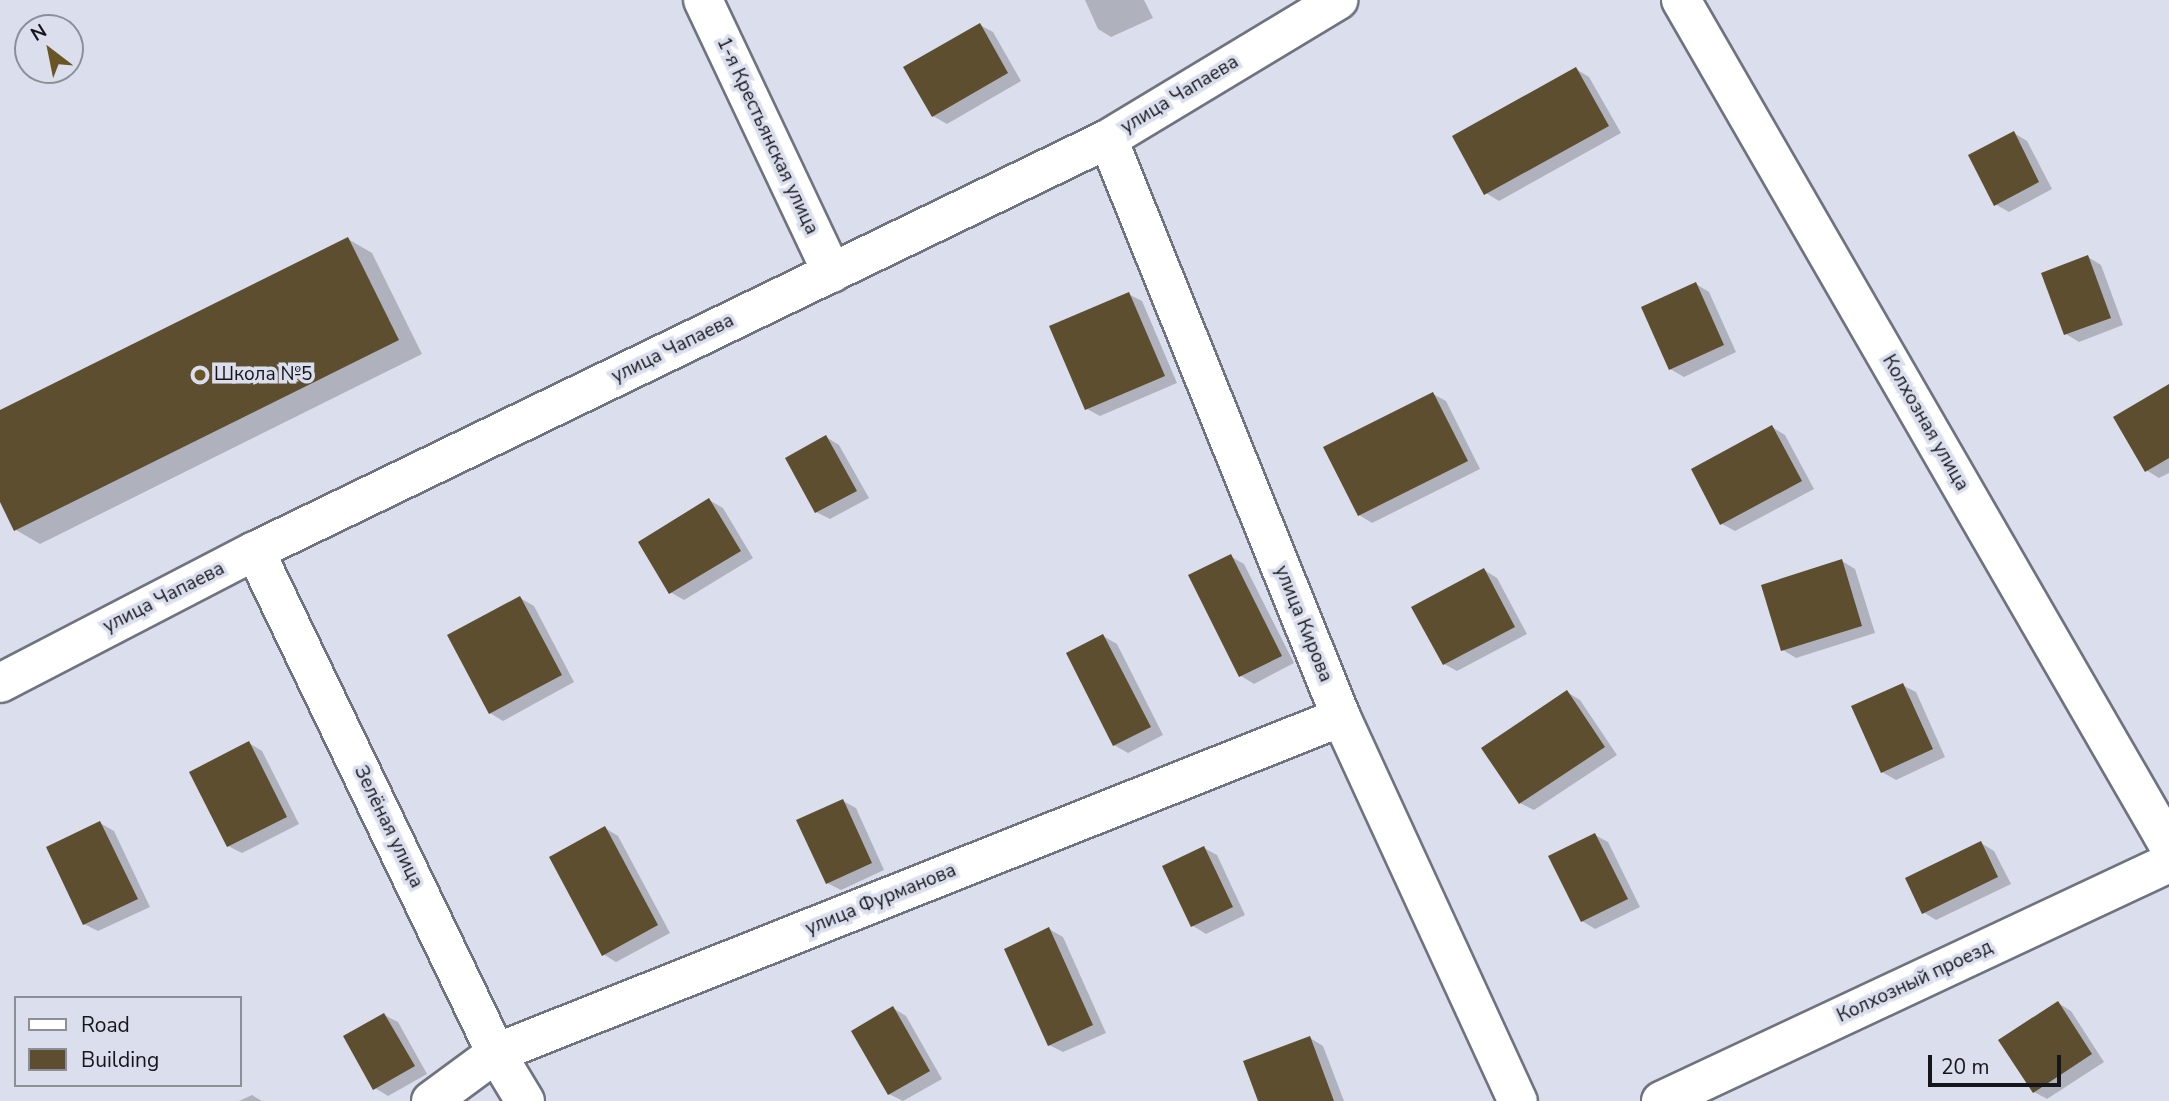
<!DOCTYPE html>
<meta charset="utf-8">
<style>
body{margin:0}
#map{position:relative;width:2169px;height:1101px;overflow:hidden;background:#dbdfed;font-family:"Nunito Sans",sans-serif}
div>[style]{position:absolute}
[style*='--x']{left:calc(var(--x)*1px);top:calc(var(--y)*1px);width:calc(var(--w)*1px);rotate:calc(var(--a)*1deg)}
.shadow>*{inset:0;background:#0003}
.building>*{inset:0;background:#5c4e2f}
.roads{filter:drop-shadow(2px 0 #6f737f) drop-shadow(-2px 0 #6f737f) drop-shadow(0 2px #6f737f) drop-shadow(0 -2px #6f737f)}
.street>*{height:38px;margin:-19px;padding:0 19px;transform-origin:19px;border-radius:19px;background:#fff}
.dots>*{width:19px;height:19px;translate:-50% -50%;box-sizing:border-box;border:4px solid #dbdfed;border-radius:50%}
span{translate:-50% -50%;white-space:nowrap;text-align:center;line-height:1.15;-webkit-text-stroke:7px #dbdfed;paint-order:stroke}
.street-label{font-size:19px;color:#15161b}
.poi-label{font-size:19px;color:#15161b}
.left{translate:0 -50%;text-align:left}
.legend{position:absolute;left:14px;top:996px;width:228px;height:91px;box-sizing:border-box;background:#dbdfed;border:2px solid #8c8f99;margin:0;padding:9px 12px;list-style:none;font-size:21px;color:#15161b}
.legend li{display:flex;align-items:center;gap:14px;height:35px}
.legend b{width:35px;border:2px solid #8c8f99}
.north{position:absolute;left:14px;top:14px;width:70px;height:70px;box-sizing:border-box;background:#dbdfed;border:2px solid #8c8f99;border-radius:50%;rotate:328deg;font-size:19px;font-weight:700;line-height:28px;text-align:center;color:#15161b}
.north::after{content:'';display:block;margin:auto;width:24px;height:32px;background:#6a5524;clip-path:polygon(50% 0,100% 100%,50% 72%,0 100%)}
.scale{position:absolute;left:1928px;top:1055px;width:133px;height:32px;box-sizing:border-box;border:4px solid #15161b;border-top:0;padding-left:9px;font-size:21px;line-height:24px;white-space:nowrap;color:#15161b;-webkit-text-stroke:5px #dbdfed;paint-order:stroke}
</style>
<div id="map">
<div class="shadow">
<div style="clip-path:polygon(1085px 0,1144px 0,1153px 18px,1111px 37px,1098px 29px)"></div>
<div style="clip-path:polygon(980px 25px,993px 32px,1021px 81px,947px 124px,933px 116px)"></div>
<div style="clip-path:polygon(1576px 69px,1589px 77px,1621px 133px,1499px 201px,1486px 193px)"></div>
<div style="clip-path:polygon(2014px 133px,2027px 141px,2052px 189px,2009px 212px,1995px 204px)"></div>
<div style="clip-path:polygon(348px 239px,372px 253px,422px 354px,40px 544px,16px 530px,0 498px,0 412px)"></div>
<div style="clip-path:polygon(2088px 257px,2101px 265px,2123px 325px,2079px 342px,2066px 334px)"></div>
<div style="clip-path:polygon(1696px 284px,1709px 292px,1736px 352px,1684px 377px,1670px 369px)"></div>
<div style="clip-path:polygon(1128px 294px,1142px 301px,1177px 383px,1100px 416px,1087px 409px)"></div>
<div style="clip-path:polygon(1433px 394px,1446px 401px,1480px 469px,1372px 523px,1359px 515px)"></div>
<div style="clip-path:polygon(2169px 399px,2169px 473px,2159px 478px,2146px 470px)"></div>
<div style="clip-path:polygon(1772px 427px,1785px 435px,1814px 489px,1735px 531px,1722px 524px)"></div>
<div style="clip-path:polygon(826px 437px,839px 445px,869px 498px,830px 519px,816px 512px)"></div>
<div style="clip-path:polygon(709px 500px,723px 508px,753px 558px,684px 600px,670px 592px)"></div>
<div style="clip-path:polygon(1230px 556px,1244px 564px,1294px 663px,1254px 684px,1241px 676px)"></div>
<div style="clip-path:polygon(1842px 561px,1855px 569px,1875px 633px,1796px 658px,1783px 650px)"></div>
<div style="clip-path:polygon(1484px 570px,1497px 578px,1527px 634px,1457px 671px,1444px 664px)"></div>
<div style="clip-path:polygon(520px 598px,534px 606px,574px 682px,503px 721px,490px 713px)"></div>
<div style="clip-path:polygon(1103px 636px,1117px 644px,1163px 735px,1128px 753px,1114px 745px)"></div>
<div style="clip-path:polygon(1902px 685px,1916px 692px,1945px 757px,1896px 780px,1882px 772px)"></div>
<div style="clip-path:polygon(1567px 692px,1580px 700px,1617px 755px,1534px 810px,1520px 803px)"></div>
<div style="clip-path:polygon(249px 743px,262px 751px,299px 824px,242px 853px,228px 846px)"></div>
<div style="clip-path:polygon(843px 801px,856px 808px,884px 870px,841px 890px,827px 883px)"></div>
<div style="clip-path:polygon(100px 823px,114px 831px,150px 907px,98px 931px,84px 924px)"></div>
<div style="clip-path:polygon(605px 828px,618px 836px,670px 933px,616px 962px,603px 954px)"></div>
<div style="clip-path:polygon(1595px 835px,1608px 842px,1640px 907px,1595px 929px,1582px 921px)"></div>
<div style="clip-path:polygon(1981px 843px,1994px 851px,2011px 884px,1936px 920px,1923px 912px)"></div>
<div style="clip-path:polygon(1204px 848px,1217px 855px,1245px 915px,1206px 934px,1193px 926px)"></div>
<div style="clip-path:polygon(1049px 929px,1063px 937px,1106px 1033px,1063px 1052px,1049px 1045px)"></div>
<div style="clip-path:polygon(2058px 1003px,2071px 1011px,2104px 1062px,2047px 1099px,2034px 1092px)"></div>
<div style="clip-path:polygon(893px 1008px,906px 1016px,942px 1079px,903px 1101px,889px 1094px)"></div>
<div style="clip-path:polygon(384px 1015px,398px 1022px,427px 1074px,388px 1096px,375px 1088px)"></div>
<div style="clip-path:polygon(1310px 1038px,1323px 1046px,1344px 1101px,1260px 1101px)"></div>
<div style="clip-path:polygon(252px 1095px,262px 1101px,239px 1101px)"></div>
</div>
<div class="building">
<div style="clip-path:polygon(980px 23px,1008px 73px,932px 117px,903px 67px)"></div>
<div style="clip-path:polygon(1576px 67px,1609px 126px,1484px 195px,1452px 136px)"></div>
<div style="clip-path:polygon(2014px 131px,2039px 182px,1994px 206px,1968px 155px)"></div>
<div style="clip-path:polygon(348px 237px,399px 340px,14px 531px,0 502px,0 410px)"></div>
<div style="clip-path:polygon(2088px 255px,2111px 318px,2064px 335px,2041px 273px)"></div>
<div style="clip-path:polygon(1696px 282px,1724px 345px,1669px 370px,1641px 307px)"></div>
<div style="clip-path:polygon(1129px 292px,1165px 376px,1085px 410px,1049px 326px)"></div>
<div style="clip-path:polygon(2169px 384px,2169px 458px,2145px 472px,2113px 417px)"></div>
<div style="clip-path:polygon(1433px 392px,1468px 461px,1358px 516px,1323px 447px)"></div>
<div style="clip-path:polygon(1772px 425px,1802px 481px,1720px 525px,1691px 469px)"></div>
<div style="clip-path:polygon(826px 435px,857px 491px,815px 513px,785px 458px)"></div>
<div style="clip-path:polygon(709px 498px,741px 551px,669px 594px,638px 542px)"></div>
<div style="clip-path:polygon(1231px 554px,1282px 656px,1239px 677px,1188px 575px)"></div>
<div style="clip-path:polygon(1842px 559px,1862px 626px,1781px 651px,1761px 585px)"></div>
<div style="clip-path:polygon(1484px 568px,1515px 627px,1443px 665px,1411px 607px)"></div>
<div style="clip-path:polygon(520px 596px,562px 675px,489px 714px,447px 635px)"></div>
<div style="clip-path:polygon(1103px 634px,1151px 727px,1113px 746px,1066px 653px)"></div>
<div style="clip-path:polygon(1903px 683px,1933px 749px,1881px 773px,1851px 706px)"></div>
<div style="clip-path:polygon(1567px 690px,1605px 747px,1519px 804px,1481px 748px)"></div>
<div style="clip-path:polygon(249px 741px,287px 817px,227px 847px,189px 772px)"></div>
<div style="clip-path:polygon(843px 799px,872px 863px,826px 884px,796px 820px)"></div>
<div style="clip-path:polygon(100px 821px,138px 899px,83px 925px,46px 847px)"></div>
<div style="clip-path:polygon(605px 826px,658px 925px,602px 956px,549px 857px)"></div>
<div style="clip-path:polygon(1595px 833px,1628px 899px,1581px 922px,1548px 856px)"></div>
<div style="clip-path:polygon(1981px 841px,1998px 877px,1922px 914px,1905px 878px)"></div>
<div style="clip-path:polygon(1204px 846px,1233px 907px,1191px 927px,1162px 866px)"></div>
<div style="clip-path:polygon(1049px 927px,1093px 1025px,1048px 1046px,1004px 949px)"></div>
<div style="clip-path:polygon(2058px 1001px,2092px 1054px,2033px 1093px,1998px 1040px)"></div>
<div style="clip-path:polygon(893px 1006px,930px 1071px,888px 1095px,851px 1031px)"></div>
<div style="clip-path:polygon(384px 1013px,415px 1066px,373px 1090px,343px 1036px)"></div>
<div style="clip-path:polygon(1310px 1036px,1334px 1101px,1258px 1101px,1243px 1061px)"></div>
</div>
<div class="roads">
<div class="street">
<div style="--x:703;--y:0;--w:302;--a:64.7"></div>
<div style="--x:1681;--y:0;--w:977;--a:60.02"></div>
<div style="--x:1108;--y:139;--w:623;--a:68.04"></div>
<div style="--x:1341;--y:717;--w:423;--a:65.3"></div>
<div style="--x:255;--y:551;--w:557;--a:64.36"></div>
<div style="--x:496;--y:1053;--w:56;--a:58.9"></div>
<div style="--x:0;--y:683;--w:287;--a:-27.4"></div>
<div style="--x:255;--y:551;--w:947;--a:-25.78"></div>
<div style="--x:1108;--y:139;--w:269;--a:-31.1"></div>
<div style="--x:431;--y:1101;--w:81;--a:-36.4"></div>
<div style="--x:496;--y:1053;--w:909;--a:-21.68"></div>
<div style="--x:1661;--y:1101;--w:561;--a:-25.1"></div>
</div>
</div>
<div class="dots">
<div style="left:200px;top:375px;background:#6a5524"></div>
</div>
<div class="street-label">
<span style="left:1180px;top:95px;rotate:-31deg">улица Чапаева</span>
<span style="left:767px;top:136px;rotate:65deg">1-я Крестьянская улица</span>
<span style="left:673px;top:349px;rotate:-26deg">улица Чапаева</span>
<span style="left:1925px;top:423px;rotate:60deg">Колхозная улица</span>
<span style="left:164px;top:598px;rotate:-27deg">улица Чапаева</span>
<span style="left:1303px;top:624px;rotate:68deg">улица Кирова</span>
<span style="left:388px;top:827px;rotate:64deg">Зелёная улица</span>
<span style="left:881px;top:900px;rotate:-22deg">улица Фурманова</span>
<span style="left:1915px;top:982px;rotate:-25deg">Колхозный проезд</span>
</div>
<div class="poi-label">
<span class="left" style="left:214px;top:375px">Школа №5</span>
</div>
<ul class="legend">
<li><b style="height:9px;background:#fff"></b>Road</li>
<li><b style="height:19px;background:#5c4e2f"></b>Building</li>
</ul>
<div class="north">N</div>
<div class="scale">20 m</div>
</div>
